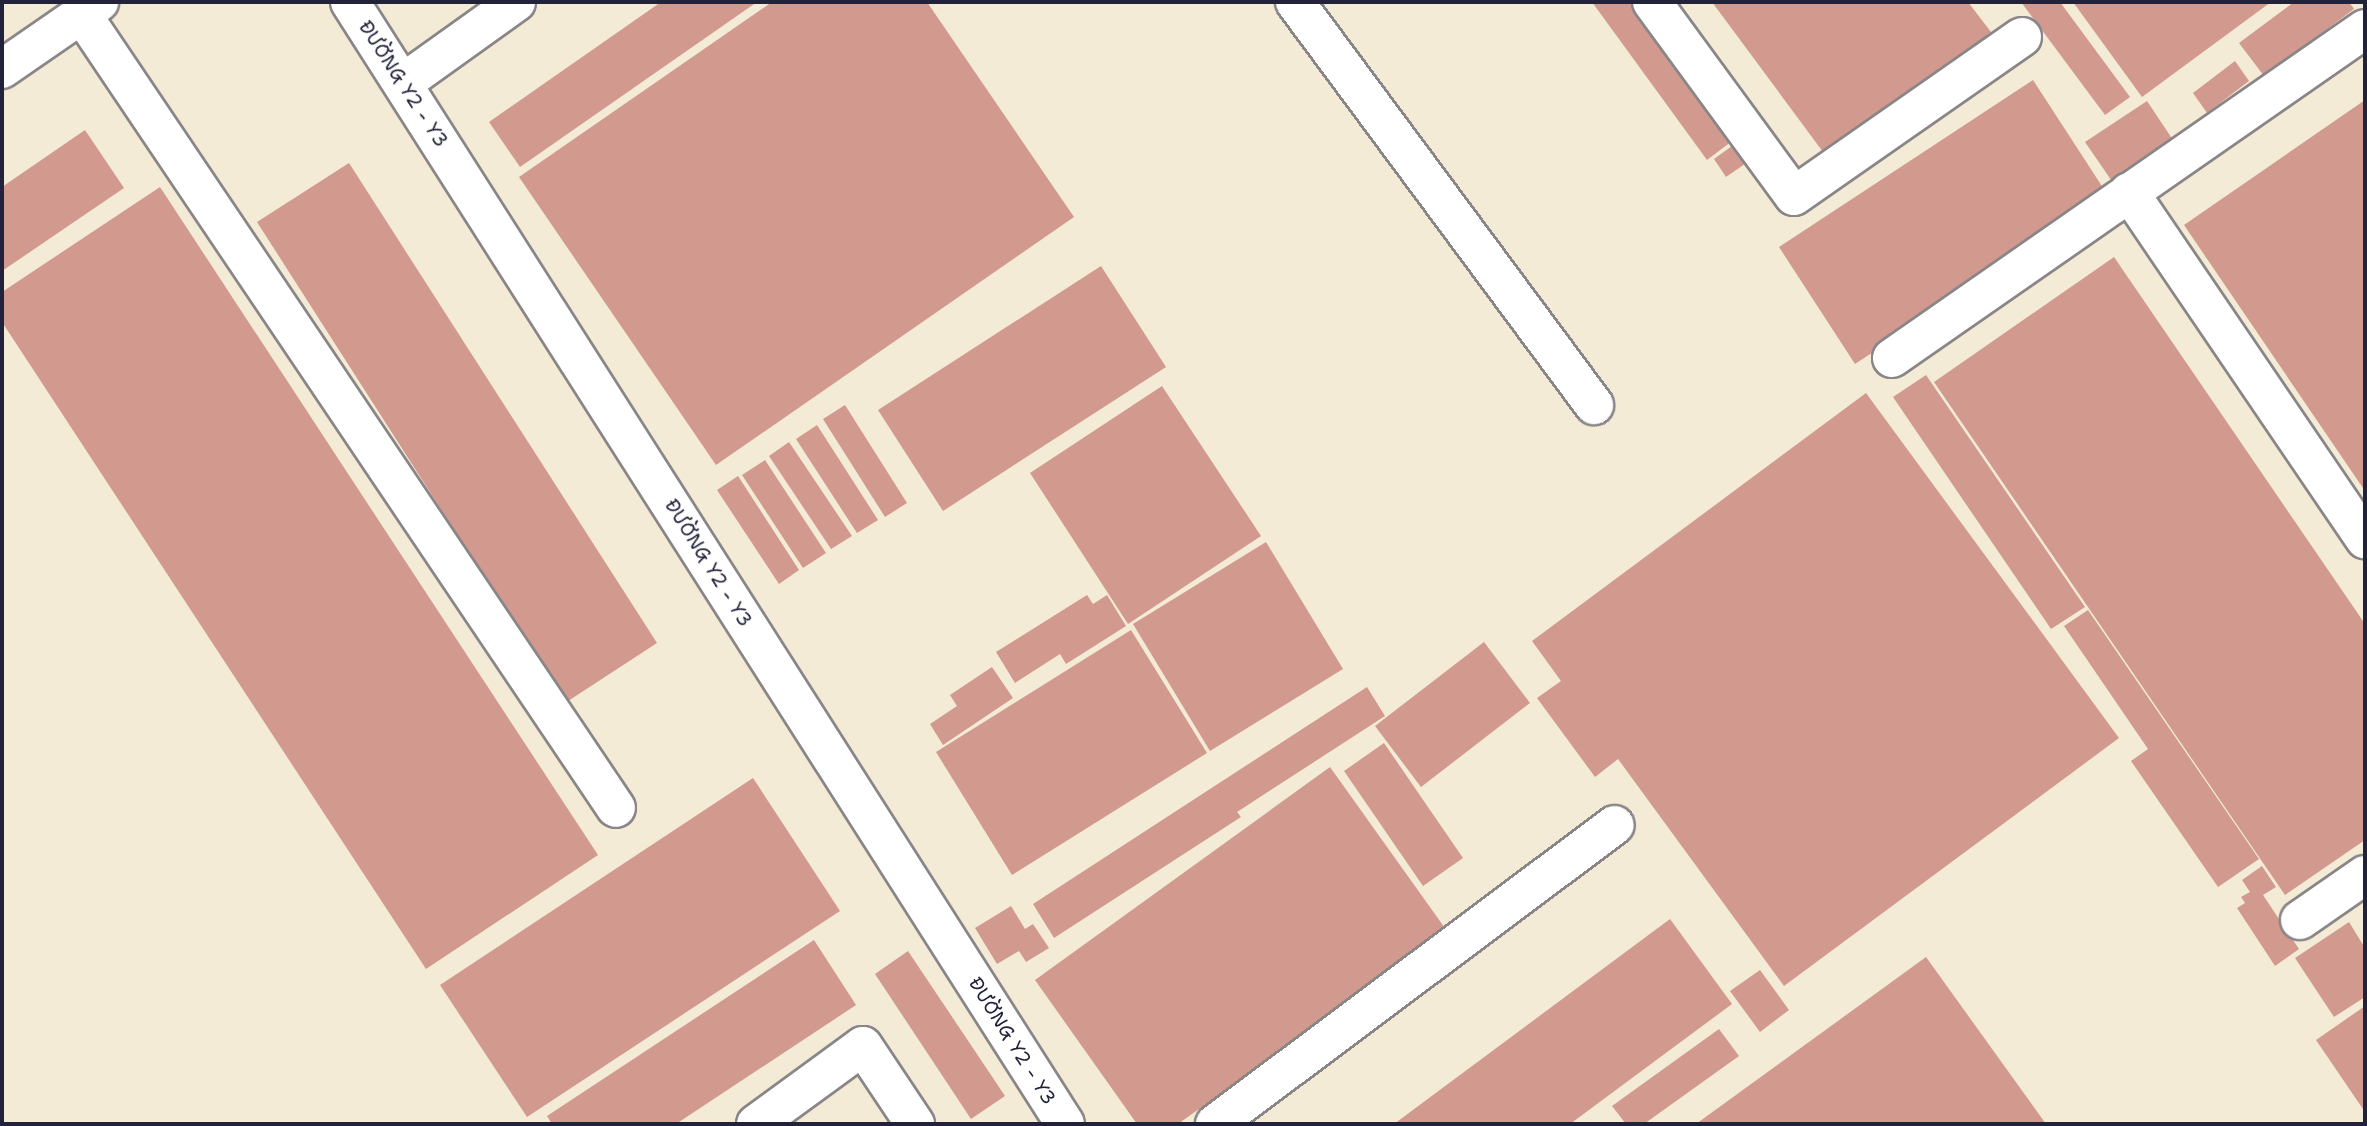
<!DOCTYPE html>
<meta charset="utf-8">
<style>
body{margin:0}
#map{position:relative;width:2367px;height:1126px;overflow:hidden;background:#f3ebd6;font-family:"Shantell Sans",sans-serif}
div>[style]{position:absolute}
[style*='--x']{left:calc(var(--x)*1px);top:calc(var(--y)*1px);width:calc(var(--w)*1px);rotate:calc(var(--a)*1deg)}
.building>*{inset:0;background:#d2998e}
.roads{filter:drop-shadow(2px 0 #8a8688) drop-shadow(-2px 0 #8a8688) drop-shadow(0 2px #8a8688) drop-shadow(0 -2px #8a8688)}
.minor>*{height:38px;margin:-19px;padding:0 19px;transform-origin:19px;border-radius:19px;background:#fff}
span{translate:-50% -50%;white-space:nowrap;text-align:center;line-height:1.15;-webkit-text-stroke:5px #fff;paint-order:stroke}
.street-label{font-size:19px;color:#22223b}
.frame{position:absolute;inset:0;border:4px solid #22223b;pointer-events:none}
</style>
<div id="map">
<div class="building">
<div style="clip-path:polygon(661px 2px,757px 2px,520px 167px,489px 122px)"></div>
<div style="clip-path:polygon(772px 2px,927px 2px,1074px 217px,716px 465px,519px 177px)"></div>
<div style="clip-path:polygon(1592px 2px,1643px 2px,1740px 135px,1707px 160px)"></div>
<div style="clip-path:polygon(1712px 2px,1968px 2px,1991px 32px,1826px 156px)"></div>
<div style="clip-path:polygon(2021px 2px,2060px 2px,2130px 97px,2105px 115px)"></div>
<div style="clip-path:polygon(2073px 2px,2271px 2px,2142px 97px)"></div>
<div style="clip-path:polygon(2294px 2px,2349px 2px,2354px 9px,2264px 76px,2239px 43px)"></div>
<div style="clip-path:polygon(2235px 61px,2249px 81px,2207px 113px,2193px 93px)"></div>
<div style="clip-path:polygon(2033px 80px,2109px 197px,1855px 364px,1779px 247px)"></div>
<div style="clip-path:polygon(2365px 100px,2365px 491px,2184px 225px)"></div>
<div style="clip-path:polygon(2147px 101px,2179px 149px,2118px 190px,2085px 142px)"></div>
<div style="clip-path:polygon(85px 130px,124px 188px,2px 271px,2px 187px)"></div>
<div style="clip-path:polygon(1743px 138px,1755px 157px,1726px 177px,1714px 159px)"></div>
<div style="clip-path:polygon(349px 163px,657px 643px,565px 703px,257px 222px)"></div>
<div style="clip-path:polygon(160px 187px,598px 855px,426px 969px,2px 322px,2px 292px)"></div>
<div style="clip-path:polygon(2114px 257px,2365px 624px,2365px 840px,2285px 895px,1934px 382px)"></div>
<div style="clip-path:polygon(1101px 266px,1166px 367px,943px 511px,878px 410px)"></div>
<div style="clip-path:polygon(1926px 375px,2085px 607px,2051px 629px,1893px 397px)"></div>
<div style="clip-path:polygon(1162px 386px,1261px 536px,1128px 624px,1030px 473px)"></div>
<div style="clip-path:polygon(1866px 393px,2119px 738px,1784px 986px,1618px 759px,1595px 777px,1537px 698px,1561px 681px,1532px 641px)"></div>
<div style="clip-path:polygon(845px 405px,907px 503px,885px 517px,823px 419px)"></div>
<div style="clip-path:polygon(817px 425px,878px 520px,857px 533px,796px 439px)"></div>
<div style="clip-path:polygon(789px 442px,852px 536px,831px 549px,769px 456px)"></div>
<div style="clip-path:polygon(765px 460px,826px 553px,803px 568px,742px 475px)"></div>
<div style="clip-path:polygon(738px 476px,799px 570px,779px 584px,717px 490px)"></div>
<div style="clip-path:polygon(1266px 542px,1343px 669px,1210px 751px,1133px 624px)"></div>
<div style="clip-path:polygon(1087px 595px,1093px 604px,1107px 595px,1126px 626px,1066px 664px,1060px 654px,1015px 683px,996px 652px)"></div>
<div style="clip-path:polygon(2088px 610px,2259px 859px,2218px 887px,2131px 761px,2148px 749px,2064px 626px)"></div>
<div style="clip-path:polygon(1131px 630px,1207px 753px,1012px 875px,936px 752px)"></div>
<div style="clip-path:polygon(1484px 642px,1530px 703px,1421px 787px,1375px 726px)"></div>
<div style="clip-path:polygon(992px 667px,1013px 698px,943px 745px,930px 724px,957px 706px,950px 695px)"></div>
<div style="clip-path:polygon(1367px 687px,1385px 716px,1237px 812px,1241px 817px,1054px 938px,1033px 904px)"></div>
<div style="clip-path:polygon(1384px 743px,1463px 858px,1423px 886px,1344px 771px)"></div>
<div style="clip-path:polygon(1330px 767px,1447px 931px,1178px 1124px,1137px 1124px,1035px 980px)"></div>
<div style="clip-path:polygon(753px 778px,840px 911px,527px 1117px,440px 985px)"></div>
<div style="clip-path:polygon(2262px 866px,2276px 887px,2263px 895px,2299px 949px,2275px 966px,2237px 908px,2245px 903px,2241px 897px,2250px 892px,2242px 880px)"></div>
<div style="clip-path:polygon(1011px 906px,1025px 929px,1033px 924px,1049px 948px,1026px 962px,1019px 951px,997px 964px,975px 928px)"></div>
<div style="clip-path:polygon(1670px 919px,1732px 1004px,1570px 1124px,1394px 1124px)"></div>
<div style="clip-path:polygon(2349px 922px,2365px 948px,2365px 997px,2334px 1017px,2295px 958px)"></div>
<div style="clip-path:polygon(814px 940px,856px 1005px,676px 1124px,552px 1124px,547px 1116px)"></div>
<div style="clip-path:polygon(908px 951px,1005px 1096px,971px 1119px,875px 974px)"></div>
<div style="clip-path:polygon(1926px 957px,2046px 1124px,1696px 1124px)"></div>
<div style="clip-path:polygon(1760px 970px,1789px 1010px,1760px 1032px,1730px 991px)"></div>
<div style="clip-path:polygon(2365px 1006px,2365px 1112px,2316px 1040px)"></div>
<div style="clip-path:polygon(1719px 1029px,1739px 1056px,1644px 1124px,1626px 1124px,1612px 1106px)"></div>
</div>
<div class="roads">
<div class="minor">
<div style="--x:350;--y:2;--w:1330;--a:57.49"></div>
<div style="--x:1295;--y:2;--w:502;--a:53.43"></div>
<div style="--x:1652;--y:2;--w:240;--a:53.8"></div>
<div style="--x:1794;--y:196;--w:278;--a:-34.9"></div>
<div style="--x:81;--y:13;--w:958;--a:56.06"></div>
<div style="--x:2;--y:69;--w:118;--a:-34.6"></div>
<div style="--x:403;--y:83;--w:139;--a:-35.6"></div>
<div style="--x:2129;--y:192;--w:420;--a:55.8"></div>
<div style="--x:1892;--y:358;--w:576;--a:-34.82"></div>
<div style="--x:2300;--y:920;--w:79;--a:-34.7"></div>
<div style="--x:756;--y:1124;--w:132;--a:-36.1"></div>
<div style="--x:863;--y:1046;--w:94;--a:56.3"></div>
<div style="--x:1215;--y:1124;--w:499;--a:-36.8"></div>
</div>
</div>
<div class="street-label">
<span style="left:403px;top:84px;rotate:57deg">ĐƯỜNG Y2 - Y3</span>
<span style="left:708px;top:563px;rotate:58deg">ĐƯỜNG Y2 - Y3</span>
<span style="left:1012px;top:1041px;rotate:58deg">ĐƯỜNG Y2 - Y3</span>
</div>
<div class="frame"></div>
</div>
